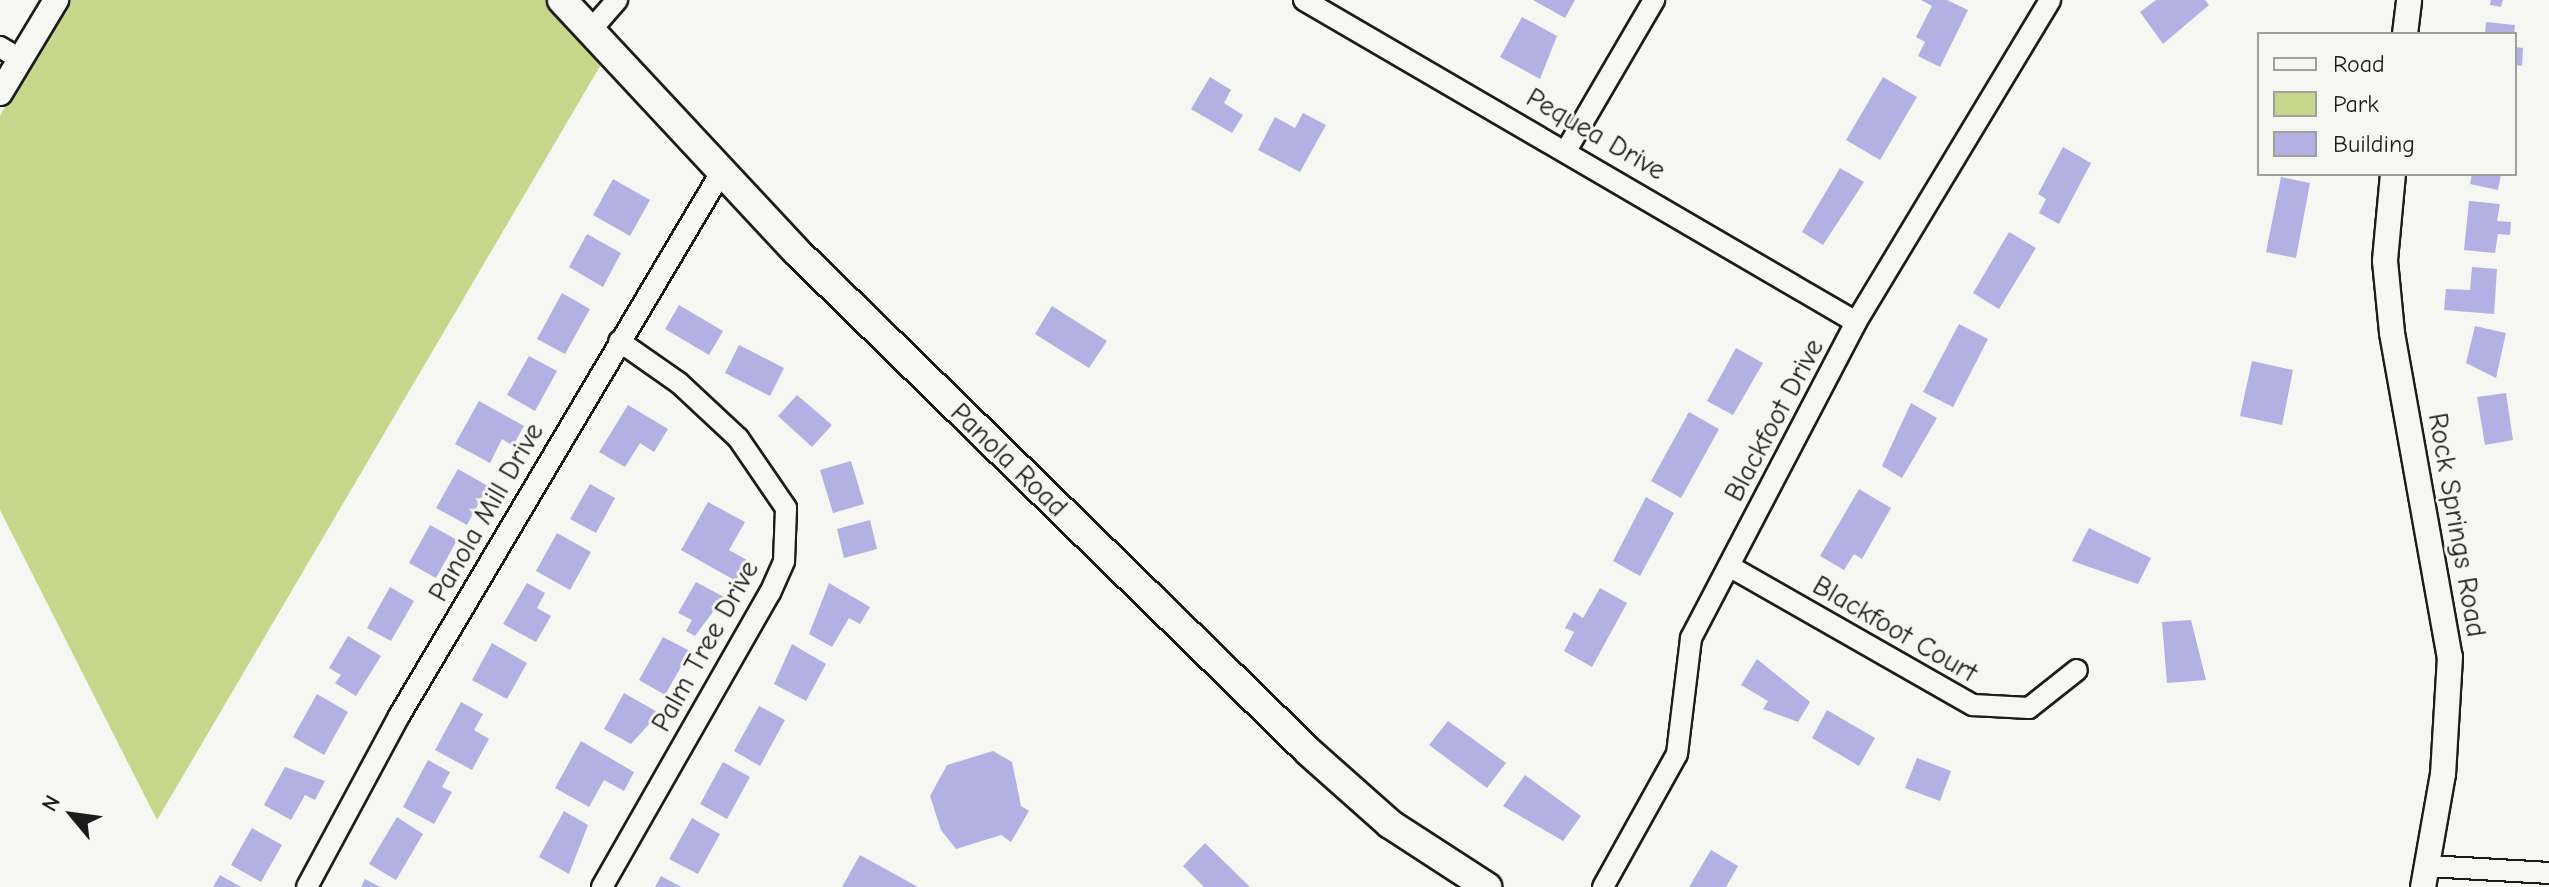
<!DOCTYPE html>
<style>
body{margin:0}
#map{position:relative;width:2549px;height:887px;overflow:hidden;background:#f6f6f2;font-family:"Comic Neue",sans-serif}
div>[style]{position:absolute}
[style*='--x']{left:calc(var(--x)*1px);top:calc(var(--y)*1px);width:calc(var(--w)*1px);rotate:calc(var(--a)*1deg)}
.green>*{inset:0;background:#c6d78b}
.building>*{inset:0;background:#b3b1e3}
.roads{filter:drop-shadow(2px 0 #1c1c1c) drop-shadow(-2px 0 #1c1c1c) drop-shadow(0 2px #1c1c1c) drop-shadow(0 -2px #1c1c1c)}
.minor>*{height:20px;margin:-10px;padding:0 10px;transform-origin:10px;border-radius:10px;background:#f6f6f2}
.tertiary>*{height:24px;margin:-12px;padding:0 12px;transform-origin:12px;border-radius:12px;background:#f6f6f2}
.secondary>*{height:28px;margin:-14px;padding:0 14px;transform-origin:14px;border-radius:14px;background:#f6f6f2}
span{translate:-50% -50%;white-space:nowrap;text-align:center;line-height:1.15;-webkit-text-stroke:6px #f6f6f2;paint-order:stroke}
.street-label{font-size:28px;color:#1c1c1c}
.legend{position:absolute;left:2257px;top:32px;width:260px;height:144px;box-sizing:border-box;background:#f6f6f2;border:2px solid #9f9f9c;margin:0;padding:10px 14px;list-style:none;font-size:24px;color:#1c1c1c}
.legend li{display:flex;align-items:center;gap:16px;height:40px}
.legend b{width:40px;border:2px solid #9f9f9c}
.north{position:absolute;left:32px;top:775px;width:80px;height:80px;-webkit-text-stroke:6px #f6f6f2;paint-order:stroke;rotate:299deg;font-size:22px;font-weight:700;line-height:32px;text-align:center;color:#1c1c1c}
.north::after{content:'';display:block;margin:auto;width:28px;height:36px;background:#1c1c1c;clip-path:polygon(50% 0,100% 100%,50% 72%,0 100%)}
</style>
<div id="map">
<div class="green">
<div style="clip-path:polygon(62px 0,558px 0,606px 56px,157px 820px,0 510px,0 116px)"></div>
</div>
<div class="building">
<div style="clip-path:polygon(1533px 0,1575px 0,1565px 18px)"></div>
<div style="clip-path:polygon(1921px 0,1947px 0,1968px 10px,1940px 67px,1918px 56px,1925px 42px,1916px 37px,1932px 6px)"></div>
<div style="clip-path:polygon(2156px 0,2205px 0,2209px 5px,2163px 44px,2140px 12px)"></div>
<div style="clip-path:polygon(2491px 0,2503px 0,2501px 7px,2490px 5px)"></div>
<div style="clip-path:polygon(1522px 17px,1557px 36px,1540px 79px,1500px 57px)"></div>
<div style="clip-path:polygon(2486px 22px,2515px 25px,2514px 34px,2485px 34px)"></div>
<div style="clip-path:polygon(2515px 47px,2523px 48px,2522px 66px,2515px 65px)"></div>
<div style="clip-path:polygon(1210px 77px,1231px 90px,1224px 103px,1243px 115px,1232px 133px,1191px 109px)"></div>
<div style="clip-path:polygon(1883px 77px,1917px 97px,1880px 160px,1846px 140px)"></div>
<div style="clip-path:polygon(1303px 113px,1326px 125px,1300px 172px,1258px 150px,1275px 117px,1295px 128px)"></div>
<div style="clip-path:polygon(2063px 147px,2091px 163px,2059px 224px,2039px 213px,2046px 199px,2038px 194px)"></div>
<div style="clip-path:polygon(1840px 168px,1864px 182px,1823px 245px,1802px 232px)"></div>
<div style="clip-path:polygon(2472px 174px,2501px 174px,2498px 190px,2470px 184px)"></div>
<div style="clip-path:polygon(2281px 177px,2310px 183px,2296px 258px,2266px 252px)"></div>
<div style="clip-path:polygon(613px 179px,650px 200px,630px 236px,593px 215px)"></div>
<div style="clip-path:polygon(2469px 201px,2500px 204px,2497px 221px,2511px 222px,2510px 235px,2498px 234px,2495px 253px,2464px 250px)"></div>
<div style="clip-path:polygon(2009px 232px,2036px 248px,1999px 309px,1973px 293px)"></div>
<div style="clip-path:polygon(587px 234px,621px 253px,603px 287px,569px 267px)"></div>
<div style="clip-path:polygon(2472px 267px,2497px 269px,2494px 314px,2444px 310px,2446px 289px,2470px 290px)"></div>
<div style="clip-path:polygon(562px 293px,590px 309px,565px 354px,537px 339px)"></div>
<div style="clip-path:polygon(679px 305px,723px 331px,709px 355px,665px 329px)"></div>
<div style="clip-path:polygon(1052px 306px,1107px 341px,1089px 368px,1035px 334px)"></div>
<div style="clip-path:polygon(1959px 324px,1988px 339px,1953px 407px,1923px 392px)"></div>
<div style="clip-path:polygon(2475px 326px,2506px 333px,2496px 378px,2466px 363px)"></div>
<div style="clip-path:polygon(739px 345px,784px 368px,770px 396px,725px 373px)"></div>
<div style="clip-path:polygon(1736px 348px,1763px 363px,1733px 415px,1707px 401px)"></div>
<div style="clip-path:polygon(529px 356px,557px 371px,535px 411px,507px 395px)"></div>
<div style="clip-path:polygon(2252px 361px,2293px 370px,2282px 425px,2240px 416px)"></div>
<div style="clip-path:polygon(2506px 393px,2513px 440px,2485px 445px,2477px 397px)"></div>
<div style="clip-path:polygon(797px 395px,832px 425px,812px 447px,778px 416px)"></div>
<div style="clip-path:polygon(479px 401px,524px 426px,513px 446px,502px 439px,490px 463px,455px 444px)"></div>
<div style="clip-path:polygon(1911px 403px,1937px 418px,1902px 478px,1882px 466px)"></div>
<div style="clip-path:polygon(628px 405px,668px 429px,654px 452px,640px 443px,625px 467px,599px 452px)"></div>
<div style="clip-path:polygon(1689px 412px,1719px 429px,1681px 498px,1651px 481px)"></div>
<div style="clip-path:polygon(851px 461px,864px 504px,833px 513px,820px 470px)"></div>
<div style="clip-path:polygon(458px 469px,488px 486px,467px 525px,436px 508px)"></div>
<div style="clip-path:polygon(590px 484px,615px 498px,596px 533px,570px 519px)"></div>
<div style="clip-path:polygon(1859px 489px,1891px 508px,1862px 559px,1854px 554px,1844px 570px,1820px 556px)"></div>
<div style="clip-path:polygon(1646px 497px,1674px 513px,1640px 576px,1613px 561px)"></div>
<div style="clip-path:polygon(708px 502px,745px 522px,729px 550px,747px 560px,736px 581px,681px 550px)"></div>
<div style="clip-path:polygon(870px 520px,877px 549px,844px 558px,837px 529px)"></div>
<div style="clip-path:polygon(430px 525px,457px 540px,436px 578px,409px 563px)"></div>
<div style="clip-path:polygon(2089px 528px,2151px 558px,2138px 584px,2072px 561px)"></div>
<div style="clip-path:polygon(557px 533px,591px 552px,570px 590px,536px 571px)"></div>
<div style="clip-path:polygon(696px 582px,724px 597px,695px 636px,686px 631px,692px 620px,678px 613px)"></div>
<div style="clip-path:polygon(527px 583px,545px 593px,537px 608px,551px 616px,536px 642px,503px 624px)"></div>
<div style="clip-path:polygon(829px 583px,870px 607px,860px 624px,849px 618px,832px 647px,809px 634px)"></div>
<div style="clip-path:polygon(390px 587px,414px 601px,391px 641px,367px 628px)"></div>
<div style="clip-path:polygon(1600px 588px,1627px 603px,1592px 667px,1564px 651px,1574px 632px,1565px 628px,1574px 612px,1583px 618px)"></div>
<div style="clip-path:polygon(2191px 620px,2206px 680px,2167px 683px,2162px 622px)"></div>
<div style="clip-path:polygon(348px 636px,381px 656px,356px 696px,335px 683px,341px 675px,329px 668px)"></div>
<div style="clip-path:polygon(663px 637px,690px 651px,665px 695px,639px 680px)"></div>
<div style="clip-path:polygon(492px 643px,527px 663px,507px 699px,472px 680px)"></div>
<div style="clip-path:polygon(792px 644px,826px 664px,806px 701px,774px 684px)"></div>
<div style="clip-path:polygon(1757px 659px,1810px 702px,1798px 722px,1763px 709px,1768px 701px,1741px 685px)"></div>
<div style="clip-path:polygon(624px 693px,659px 713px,631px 744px,604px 729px)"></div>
<div style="clip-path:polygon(317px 694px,348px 712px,324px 755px,293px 737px)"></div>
<div style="clip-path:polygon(461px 702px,483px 714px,474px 730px,489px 739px,472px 770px,435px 750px)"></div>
<div style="clip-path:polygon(759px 706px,785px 720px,760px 766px,734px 751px)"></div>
<div style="clip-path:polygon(1827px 710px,1875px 738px,1859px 766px,1812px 738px)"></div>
<div style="clip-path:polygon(1448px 721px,1506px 763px,1487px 788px,1429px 745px)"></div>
<div style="clip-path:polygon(581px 741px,634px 772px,624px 791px,604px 780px,589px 807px,555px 788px)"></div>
<div style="clip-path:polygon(993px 751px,1012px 762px,1021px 806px,1029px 811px,1011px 842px,1001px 835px,956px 849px,941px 830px,930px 796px,947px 765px)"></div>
<div style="clip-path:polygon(1917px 758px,1951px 771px,1940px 801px,1905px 788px)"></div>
<div style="clip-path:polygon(428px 760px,450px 772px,442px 787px,452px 792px,434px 824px,403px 807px)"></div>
<div style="clip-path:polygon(723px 762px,750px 777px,727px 819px,700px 804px)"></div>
<div style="clip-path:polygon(285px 767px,325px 781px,315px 800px,305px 795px,291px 820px,264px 805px)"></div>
<div style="clip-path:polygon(1525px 775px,1581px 816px,1563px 841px,1503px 806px)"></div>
<div style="clip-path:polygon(564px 811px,588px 825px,569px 874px,539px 857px)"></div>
<div style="clip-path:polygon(397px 817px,423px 834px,396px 880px,369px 864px)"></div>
<div style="clip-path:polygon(692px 818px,720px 834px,698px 874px,669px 859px)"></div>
<div style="clip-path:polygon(252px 828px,282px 845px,261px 882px,231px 865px)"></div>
<div style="clip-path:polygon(1205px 843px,1250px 887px,1204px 887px,1183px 866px)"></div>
<div style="clip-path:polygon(1711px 850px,1738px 866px,1726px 887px,1689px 887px)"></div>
<div style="clip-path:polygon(860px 855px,918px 887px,842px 887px)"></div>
<div style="clip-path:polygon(220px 875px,241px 887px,213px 887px)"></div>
<div style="clip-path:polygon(661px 876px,681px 887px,655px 887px)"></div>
<div style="clip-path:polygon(365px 879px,380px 887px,361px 887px)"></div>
</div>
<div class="roads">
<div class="minor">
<div style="--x:1304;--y:0;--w:639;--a:30.26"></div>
<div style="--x:591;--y:30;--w:40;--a:-49"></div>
<div style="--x:0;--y:47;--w:23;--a:31"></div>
<div style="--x:1567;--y:149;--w:173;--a:-59.7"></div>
<div style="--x:1729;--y:566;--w:281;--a:29.7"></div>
<div style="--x:1973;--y:705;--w:56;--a:3.1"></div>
<div style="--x:2029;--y:708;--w:61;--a:-38.4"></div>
<div style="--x:2428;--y:866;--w:121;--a:3.3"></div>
<div style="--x:307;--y:887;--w:194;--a:-61.7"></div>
<div style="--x:399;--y:716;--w:634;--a:-59.35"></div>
<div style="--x:602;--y:887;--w:339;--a:-60.3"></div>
<div style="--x:770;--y:593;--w:35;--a:-66"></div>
<div style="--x:784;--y:561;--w:53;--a:-87.8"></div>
<div style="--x:786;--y:508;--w:85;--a:-124.4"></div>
<div style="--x:738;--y:438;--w:81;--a:-137"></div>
<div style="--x:679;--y:383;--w:73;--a:-145"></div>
<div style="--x:1603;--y:887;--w:152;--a:-60.9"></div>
<div style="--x:1677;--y:754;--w:117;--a:-83.1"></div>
<div style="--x:1691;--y:638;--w:356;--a:-62.4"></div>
<div style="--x:1856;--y:322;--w:376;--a:-58.9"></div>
</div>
<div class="tertiary">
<div style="--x:2405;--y:34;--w:34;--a:-83"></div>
<div style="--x:0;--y:93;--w:109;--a:-58.9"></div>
<div style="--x:2393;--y:174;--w:87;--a:95.3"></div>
<div style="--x:2385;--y:261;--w:72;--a:84.4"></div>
<div style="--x:2392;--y:333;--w:329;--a:79.9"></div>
<div style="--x:2450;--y:657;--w:117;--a:93.4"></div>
<div style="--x:2443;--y:774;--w:115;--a:100"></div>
</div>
<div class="secondary">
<div style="--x:562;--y:0;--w:343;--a:47"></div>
<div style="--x:796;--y:251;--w:717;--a:44.32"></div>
<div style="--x:1309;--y:752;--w:108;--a:41.6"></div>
<div style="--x:1390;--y:824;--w:116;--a:33"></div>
</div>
</div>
<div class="street-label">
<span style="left:1596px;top:134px;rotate:30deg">Pequea Drive</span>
<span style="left:1774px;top:420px;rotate:-62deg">Blackfoot Drive</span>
<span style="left:1009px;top:460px;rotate:44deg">Panola Road</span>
<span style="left:486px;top:512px;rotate:-60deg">Panola Mill Drive</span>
<span style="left:2457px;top:525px;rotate:80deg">Rock Springs Road</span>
<span style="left:1895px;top:629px;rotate:30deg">Blackfoot Court</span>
<span style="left:705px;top:646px;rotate:-61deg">Palm Tree Drive</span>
</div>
<ul class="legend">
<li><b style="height:10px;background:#f6f6f2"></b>Road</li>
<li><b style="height:22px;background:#c6d78b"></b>Park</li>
<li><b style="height:22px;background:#b3b1e3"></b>Building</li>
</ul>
<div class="north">N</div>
</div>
